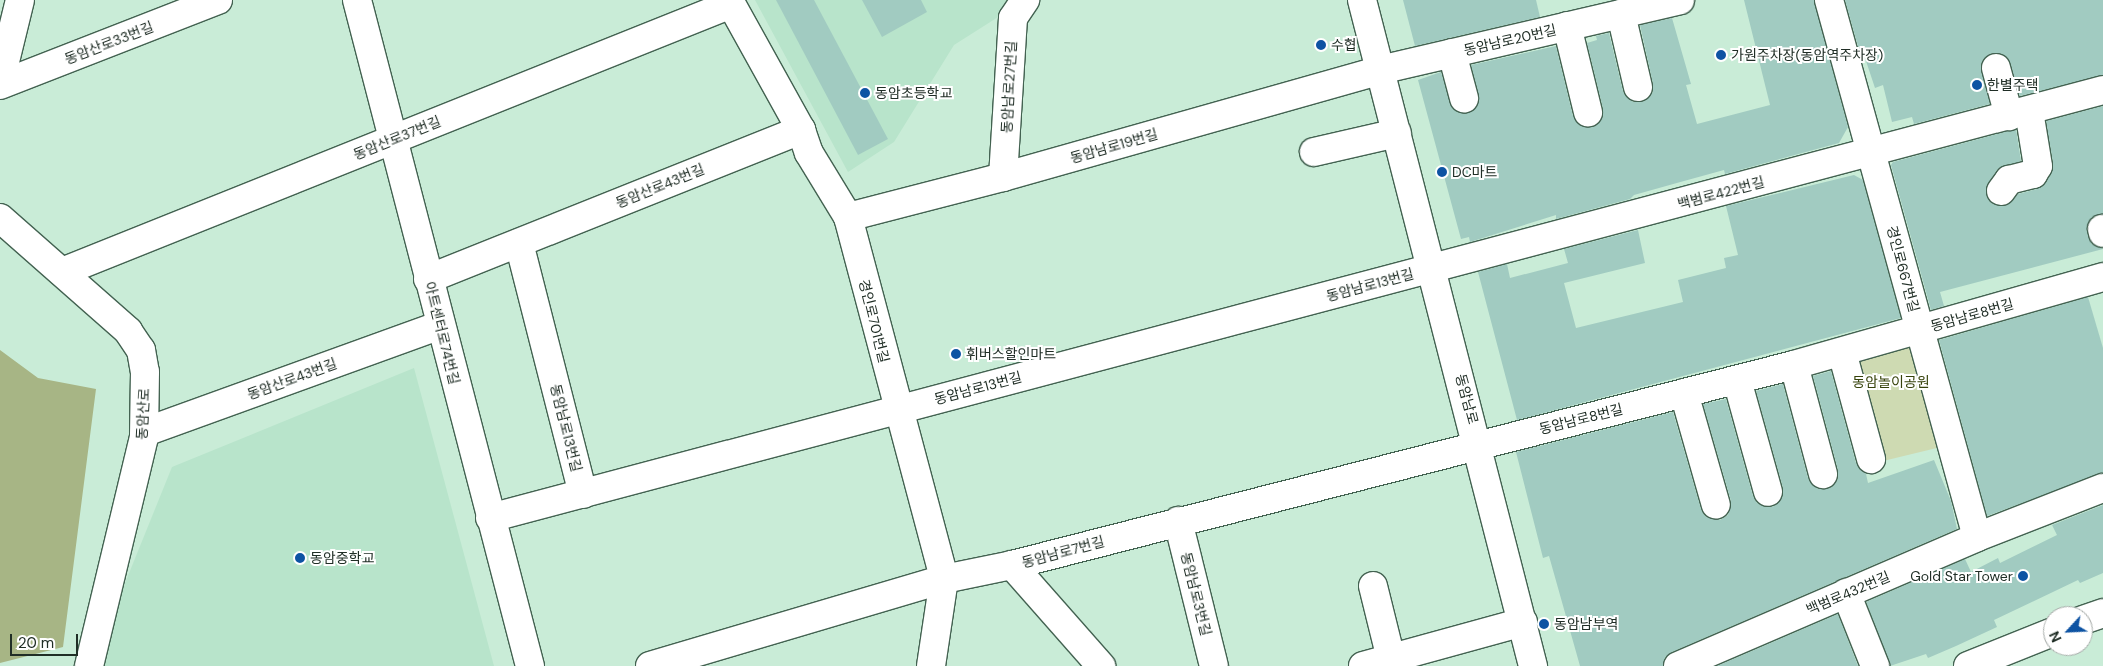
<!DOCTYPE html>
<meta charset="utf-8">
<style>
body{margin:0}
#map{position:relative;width:2103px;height:666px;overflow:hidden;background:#c9ecd7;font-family:"DM Sans","Noto Sans KR",sans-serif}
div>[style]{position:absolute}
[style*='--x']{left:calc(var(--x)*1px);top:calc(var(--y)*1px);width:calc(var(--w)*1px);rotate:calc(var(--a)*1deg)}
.built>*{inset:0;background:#b8e4cb}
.green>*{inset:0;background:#cedab2}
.forest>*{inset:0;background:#a7b585}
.building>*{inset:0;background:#a1cbc1}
.roads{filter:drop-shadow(1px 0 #436251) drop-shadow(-1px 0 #436251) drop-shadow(0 1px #436251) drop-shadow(0 -1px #436251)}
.minor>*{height:28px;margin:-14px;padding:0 14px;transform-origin:14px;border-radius:14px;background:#fff}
.dots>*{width:14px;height:14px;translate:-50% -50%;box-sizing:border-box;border:2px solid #fff;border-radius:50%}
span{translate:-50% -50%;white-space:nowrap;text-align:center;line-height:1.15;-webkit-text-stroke:4px #fff;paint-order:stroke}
.street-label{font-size:14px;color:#202e26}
.poi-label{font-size:14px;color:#202e26}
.left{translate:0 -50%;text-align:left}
.right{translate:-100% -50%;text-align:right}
.park-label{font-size:14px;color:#36420a}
.north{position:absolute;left:2043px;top:606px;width:50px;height:50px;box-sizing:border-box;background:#fff;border:1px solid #a6aba8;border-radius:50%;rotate:245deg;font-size:14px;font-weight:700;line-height:20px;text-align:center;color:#202e26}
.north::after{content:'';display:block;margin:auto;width:18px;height:22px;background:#0d53a3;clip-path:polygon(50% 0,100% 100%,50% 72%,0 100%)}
.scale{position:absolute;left:10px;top:634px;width:68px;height:22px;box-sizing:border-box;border:2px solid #202e26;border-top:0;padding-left:6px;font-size:15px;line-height:18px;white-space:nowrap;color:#202e26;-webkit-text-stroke:4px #fff;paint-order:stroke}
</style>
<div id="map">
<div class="built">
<div style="clip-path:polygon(755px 0,1018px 0,1006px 12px,954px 45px,894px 142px,848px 172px)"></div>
<div style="clip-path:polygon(414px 368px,494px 666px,103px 666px,98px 650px,172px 467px)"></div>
</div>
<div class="green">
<div style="clip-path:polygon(1915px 339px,1945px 446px,1879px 462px,1848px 357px)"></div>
</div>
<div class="forest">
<div style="clip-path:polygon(0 350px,38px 378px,96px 389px,63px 647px,0 663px)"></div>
</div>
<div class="building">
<div style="clip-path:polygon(776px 0,814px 0,888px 139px,858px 155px)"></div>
<div style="clip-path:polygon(862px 0,921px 0,927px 12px,882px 37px)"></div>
<div style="clip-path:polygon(1403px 0,1536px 0,1540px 17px,1415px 46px)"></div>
<div style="clip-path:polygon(1744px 0,1814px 0,1848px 127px,1839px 143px,1725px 174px,1724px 170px,1684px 181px,1634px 195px,1630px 199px,1556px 219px,1556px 215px,1470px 242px,1469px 237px,1461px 239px,1418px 80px,1441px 72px,1453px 109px,1468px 113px,1479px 102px,1471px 65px,1556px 46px,1573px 116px,1583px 127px,1591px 127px,1599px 123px,1603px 109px,1587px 43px,1597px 40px,1596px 36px,1609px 33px,1623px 91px,1633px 102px,1642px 102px,1653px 92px,1653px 84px,1640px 25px,1672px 18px,1691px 84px,1686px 85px,1697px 124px,1770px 105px)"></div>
<div style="clip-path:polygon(1845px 0,2103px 0,2103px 75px,2020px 96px,2007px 57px,1992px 53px,1981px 64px,1990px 104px,1914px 124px,1912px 117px,1892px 122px,1883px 85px,1875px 88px,1862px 49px,1859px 50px)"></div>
<div style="clip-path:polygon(2103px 106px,2103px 214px,2091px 218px,2087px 232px,2092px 244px,2103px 249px,1940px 292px,1944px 306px,1931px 310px,1891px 165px,1893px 162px,2016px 129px,2021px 161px,1997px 170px,1986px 189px,1991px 203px,2007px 205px,2018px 194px,2037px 189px,2051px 174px,2053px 163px,2046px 121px)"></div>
<div style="clip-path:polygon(1854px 175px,1863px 180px,1901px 318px,1517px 420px,1478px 272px,1507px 264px,1510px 278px,1568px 263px,1564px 249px,1638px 230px,1645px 263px,1564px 283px,1576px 328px,1683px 302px,1678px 280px,1726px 268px,1724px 258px,1738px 255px,1726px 206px)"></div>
<div style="clip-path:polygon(2088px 297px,2103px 348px,2103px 473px,1987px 516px,1939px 340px)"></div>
<div style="clip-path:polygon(1831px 371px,1856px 463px,1866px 474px,1868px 483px,1934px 460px,1951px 501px,1957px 529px,1672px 652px,1665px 657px,1663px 666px,1580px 666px,1549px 556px,1543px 558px,1516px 452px,1673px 412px,1701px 509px,1706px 517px,1720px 520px,1728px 515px,1731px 501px,1703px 404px,1726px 399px,1753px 496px,1757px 503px,1772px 507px,1779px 503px,1783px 488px,1756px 391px,1783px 384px,1808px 478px,1818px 489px,1827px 489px,1838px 479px,1838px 470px,1813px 376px)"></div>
<div style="clip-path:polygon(2103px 505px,2103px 573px,2080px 583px,2078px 580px,1994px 620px,1997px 627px,1956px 646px,1928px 658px,1926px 654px,1890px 666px,1866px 602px,1965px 559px,1971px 572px,1998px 558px,2000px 563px,2057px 535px,2052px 525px)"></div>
<div style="clip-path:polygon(1838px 614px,1858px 666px,1717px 666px)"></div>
</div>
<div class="roads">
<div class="minor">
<div style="--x:357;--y:0;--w:688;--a:75.44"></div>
<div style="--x:729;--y:0;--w:149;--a:61"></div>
<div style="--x:801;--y:130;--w:24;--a:71"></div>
<div style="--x:809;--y:153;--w:75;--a:58.6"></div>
<div style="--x:848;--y:217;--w:375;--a:75.1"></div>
<div style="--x:944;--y:579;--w:88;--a:98.5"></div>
<div style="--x:1362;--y:0;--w:688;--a:75.6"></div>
<div style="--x:1829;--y:0;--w:557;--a:74.59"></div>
<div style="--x:1621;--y:14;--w:75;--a:76.9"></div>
<div style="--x:1567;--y:26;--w:89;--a:76.3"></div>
<div style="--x:1452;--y:53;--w:47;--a:75.1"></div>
<div style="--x:1996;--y:68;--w:50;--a:74.8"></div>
<div style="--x:0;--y:82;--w:84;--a:-76.3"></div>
<div style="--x:0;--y:85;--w:234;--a:-21.3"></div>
<div style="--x:1314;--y:152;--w:85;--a:-12.9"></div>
<div style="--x:1003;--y:177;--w:159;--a:-86.4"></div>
<div style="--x:1013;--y:18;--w:22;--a:-56"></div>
<div style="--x:2001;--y:191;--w:14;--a:-54"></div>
<div style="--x:2009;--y:180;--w:25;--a:-14"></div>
<div style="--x:2033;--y:174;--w:9;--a:-58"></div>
<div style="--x:2038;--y:166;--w:56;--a:-99.3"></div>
<div style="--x:848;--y:217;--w:160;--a:-14.5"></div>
<div style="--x:1003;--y:177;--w:392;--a:-15.8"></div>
<div style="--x:1380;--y:70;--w:308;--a:-13.1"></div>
<div style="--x:0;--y:218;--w:171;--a:41.4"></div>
<div style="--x:128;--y:331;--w:23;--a:56"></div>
<div style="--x:141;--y:350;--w:22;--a:80"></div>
<div style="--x:145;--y:372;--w:65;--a:90.9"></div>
<div style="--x:144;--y:437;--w:236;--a:103.5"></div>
<div style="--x:2102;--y:229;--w:4;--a:76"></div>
<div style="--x:519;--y:243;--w:259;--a:75.7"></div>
<div style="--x:62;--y:272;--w:721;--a:-21.83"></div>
<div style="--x:428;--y:279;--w:402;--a:-21.8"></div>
<div style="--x:1842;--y:352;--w:111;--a:74.8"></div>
<div style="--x:1794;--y:365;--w:113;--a:75.1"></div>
<div style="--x:1737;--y:380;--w:116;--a:74.5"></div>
<div style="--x:1684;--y:393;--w:116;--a:74.1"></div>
<div style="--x:145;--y:432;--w:314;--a:-19.9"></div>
<div style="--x:490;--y:518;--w:1669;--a:-14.86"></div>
<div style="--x:1178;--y:521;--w:149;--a:76.1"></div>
<div style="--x:1012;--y:565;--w:135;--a:48.6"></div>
<div style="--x:1373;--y:586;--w:75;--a:76.1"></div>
<div style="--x:1846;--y:593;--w:79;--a:68.3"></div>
<div style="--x:2083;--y:620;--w:21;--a:-19"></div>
<div style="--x:650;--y:666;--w:307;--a:-16.5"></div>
<div style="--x:944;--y:579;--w:69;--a:-11.6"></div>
<div style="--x:1012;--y:565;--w:807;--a:-14.35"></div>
<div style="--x:1794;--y:365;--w:321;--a:-15.9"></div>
<div style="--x:1363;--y:666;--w:166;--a:-15.4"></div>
<div style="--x:1678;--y:666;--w:326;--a:-23.3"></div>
<div style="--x:1977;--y:537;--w:135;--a:-21.3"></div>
<div style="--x:1968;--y:666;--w:92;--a:-21.8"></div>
</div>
</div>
<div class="dots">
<div style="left:1321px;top:45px;background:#0d53a3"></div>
<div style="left:1721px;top:55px;background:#0d53a3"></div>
<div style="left:1977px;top:85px;background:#0d53a3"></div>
<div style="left:865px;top:93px;background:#0d53a3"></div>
<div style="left:1442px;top:172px;background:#0d53a3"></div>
<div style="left:956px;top:354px;background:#0d53a3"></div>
<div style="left:300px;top:558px;background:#0d53a3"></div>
<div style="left:2023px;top:576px;background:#0d53a3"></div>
<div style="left:1544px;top:624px;background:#0d53a3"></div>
</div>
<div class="street-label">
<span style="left:1510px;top:40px;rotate:-13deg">동암남로20번길</span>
<span style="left:109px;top:43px;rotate:-21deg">동암산로33번길</span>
<span style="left:1009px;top:87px;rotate:-87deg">동암남로27번길</span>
<span style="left:397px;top:138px;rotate:-22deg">동암산로37번길</span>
<span style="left:1114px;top:146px;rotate:-16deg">동암남로19번길</span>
<span style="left:660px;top:186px;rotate:-22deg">동암산로43번길</span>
<span style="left:1721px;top:193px;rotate:-15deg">백범로422번길</span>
<span style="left:1903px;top:269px;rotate:75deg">경인로667번길</span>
<span style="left:1370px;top:285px;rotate:-15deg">동암남로13번길</span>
<span style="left:1972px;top:315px;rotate:-16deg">동암남로8번길</span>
<span style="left:874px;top:321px;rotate:76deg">경인로701번길</span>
<span style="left:442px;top:333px;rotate:76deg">아트센터로74번길</span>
<span style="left:292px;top:379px;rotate:-20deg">동암산로43번길</span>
<span style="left:978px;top:388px;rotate:-15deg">동암남로13번길</span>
<span style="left:1467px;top:399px;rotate:75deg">동암남로</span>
<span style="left:143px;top:414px;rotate:-87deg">동암산로</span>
<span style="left:1581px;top:419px;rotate:-14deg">동암남로8번길</span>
<span style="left:566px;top:428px;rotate:76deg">동암남로13번길</span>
<span style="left:1063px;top:552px;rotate:-15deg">동암남로7번길</span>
<span style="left:1848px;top:593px;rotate:-23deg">백범로432번길</span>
<span style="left:1196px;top:594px;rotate:76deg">동암남로3번길</span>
</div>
<div class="poi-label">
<span class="left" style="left:1331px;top:45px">수협</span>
<span class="left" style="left:1731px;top:55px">가원주차장(동암역주차장)</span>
<span class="left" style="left:1987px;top:85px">한별주택</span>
<span class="left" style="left:875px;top:93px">동암초등학교</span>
<span class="left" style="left:1452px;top:172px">DC마트</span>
<span class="left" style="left:966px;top:354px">휘버스할인마트</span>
<span class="left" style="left:310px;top:558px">동암중학교</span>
<span class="right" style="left:2013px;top:576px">Gold Star Tower</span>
<span class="left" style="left:1554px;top:624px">동암남부역</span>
</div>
<div class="park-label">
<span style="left:1891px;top:382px">동암놀이공원</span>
</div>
<div class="north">N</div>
<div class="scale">20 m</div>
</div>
